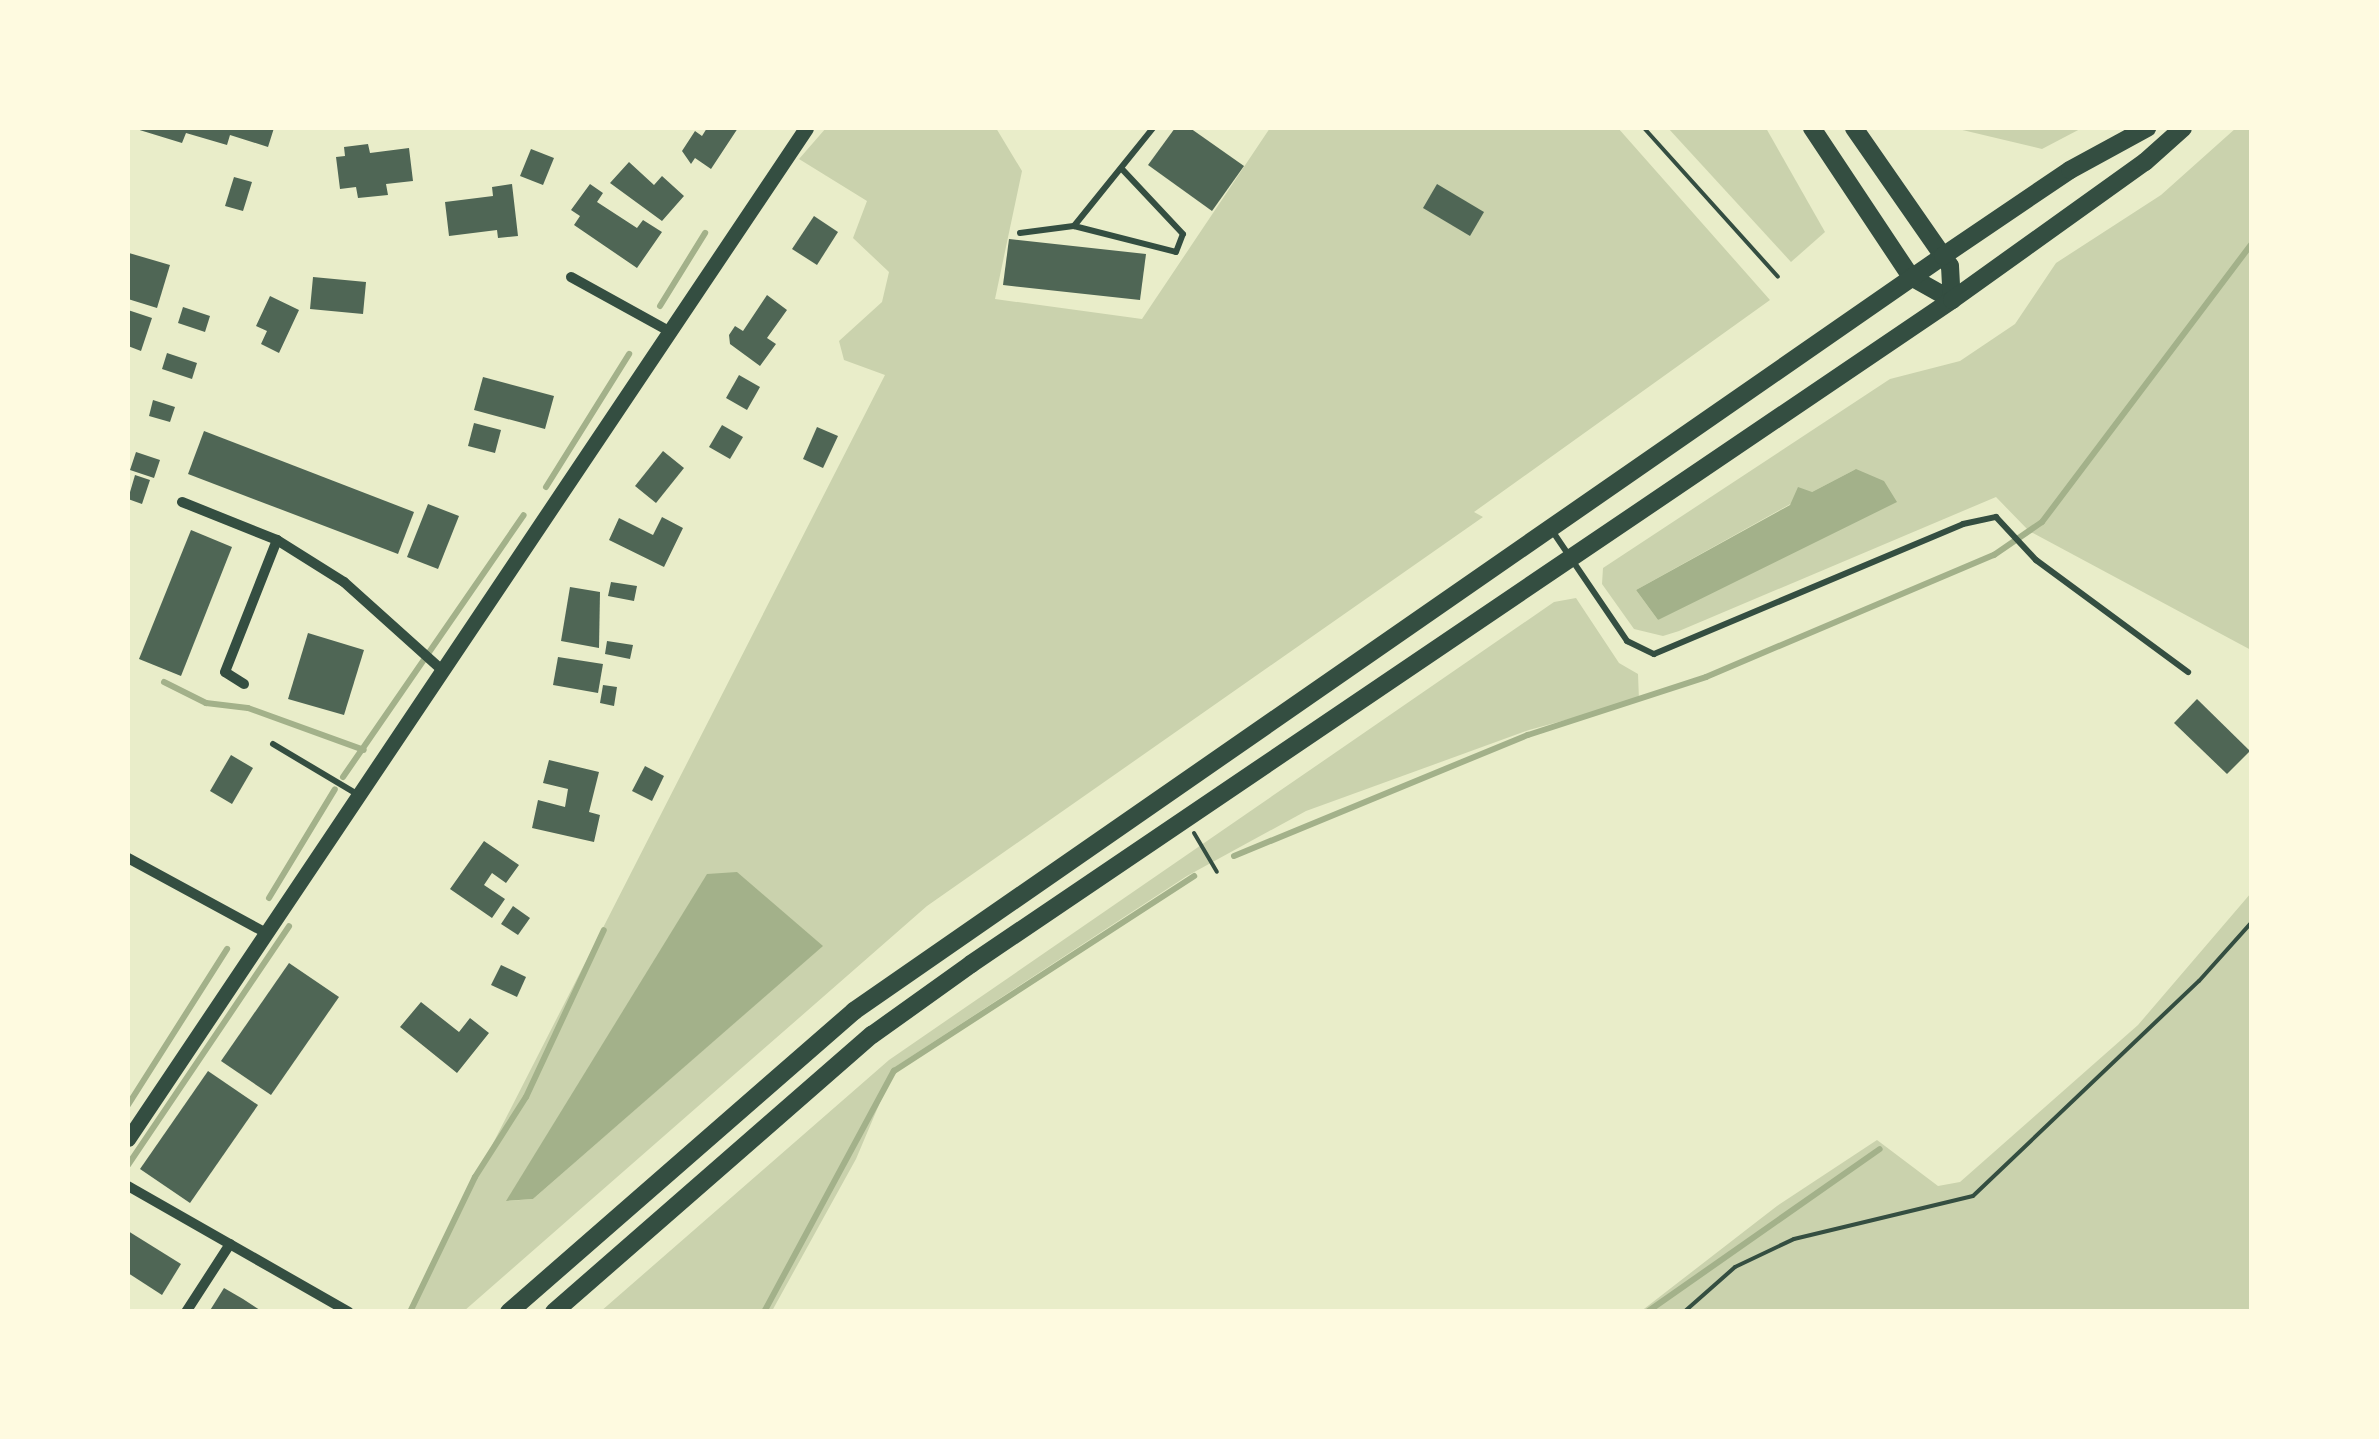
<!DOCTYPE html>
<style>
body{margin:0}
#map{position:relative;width:2379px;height:1439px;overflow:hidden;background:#e9edc9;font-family:"DejaVu Sans",sans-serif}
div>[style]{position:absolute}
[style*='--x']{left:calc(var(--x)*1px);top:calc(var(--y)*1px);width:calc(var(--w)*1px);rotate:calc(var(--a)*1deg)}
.green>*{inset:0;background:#cad2ad}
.water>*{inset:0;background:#a3b18a}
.stream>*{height:6px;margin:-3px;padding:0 3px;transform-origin:3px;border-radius:3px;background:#a3b18a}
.building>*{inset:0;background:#4f6655}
.path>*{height:4px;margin:-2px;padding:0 2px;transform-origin:2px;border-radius:2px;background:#344e41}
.service>*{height:6px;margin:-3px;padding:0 3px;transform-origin:3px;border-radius:3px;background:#344e41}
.minor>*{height:10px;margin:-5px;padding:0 5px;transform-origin:5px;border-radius:5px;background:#344e41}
.tertiary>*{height:15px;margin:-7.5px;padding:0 7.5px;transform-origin:7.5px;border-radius:7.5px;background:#344e41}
.secondary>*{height:18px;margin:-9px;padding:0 9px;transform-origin:9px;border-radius:9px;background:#344e41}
span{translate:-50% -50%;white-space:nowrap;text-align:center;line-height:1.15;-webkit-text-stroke:9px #fefae0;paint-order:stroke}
.frame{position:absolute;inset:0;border:130px solid #fefae0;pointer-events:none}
</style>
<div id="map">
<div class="green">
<div style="clip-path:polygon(evenodd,826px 128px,996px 128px,1022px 171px,995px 299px,1142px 319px,1270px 128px,1618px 128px,1770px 300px,1474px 512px,1483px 517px,927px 906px,464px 1311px,407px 1312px,885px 375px,844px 360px,839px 341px,882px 302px,889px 272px,853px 238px,867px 201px,799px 159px,826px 128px,822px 946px,533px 1199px,507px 1201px,822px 946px)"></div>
<div style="clip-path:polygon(1668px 128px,1766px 128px,1825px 232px,1791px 262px)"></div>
<div style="clip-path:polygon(1954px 128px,2082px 128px,2042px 149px)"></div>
<div style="clip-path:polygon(evenodd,2236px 128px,2251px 128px,2251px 650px,2029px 531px,1996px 497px,1679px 631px,1663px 636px,1634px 629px,1602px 584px,1603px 568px,1890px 379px,1960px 361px,2015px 324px,2056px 263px,2161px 195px,2236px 128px,1856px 469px,1658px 620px,1636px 590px,1812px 492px,1856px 469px)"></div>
<div style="clip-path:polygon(1576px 598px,1619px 663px,1638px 674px,1639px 700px,1529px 730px,1306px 811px,1187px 876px,895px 1067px,856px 1159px,772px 1311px,600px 1312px,889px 1060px,1554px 602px)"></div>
<div style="clip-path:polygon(2251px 893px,2251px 1311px,1640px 1312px,1777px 1206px,1877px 1140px,1938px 1186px,1960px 1182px,2138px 1025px)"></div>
</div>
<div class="water">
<div style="clip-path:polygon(1856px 469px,1884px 481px,1897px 502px,1658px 620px,1636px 590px,1790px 505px,1798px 487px,1812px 492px)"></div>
<div style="clip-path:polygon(737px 872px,823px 946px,533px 1199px,506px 1201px,707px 874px)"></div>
</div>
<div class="stream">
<div style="--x:660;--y:306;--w:86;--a:-58.3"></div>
<div style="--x:546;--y:487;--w:157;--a:-58"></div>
<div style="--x:164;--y:682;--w:47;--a:26.6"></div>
<div style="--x:206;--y:703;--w:42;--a:6.8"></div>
<div style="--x:248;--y:708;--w:123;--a:19.9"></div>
<div style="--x:343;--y:777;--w:318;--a:-55.4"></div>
<div style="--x:1234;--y:856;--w:318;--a:-22.4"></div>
<div style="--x:1528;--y:735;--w:187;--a:-18"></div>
<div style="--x:1706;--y:677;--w:313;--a:-23"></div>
<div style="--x:1994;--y:555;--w:58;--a:-34.5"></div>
<div style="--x:2042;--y:522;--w:349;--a:-53"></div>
<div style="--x:269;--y:898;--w:127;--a:-58.8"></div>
<div style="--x:128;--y:1105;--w:185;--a:-57.6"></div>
<div style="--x:128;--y:1165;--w:288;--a:-56"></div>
<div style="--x:410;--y:1312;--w:150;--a:-64.3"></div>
<div style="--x:475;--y:1177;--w:95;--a:-57.5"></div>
<div style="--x:526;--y:1097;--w:184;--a:-65"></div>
<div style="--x:764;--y:1312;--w:274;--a:-61.7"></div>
<div style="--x:894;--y:1071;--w:358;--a:-33"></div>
<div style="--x:1647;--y:1312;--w:284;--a:-35"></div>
</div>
<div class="building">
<div style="clip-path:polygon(133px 128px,274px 128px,268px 147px,230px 135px,227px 145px,186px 133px,182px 143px)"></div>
<div style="clip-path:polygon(707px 128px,738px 128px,711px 169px,695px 158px,691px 164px,682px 151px,695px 131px,702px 136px)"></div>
<div style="clip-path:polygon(1175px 128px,1190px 128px,1244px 166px,1212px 211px,1148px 165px)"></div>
<div style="clip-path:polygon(368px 144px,370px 153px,409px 148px,413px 181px,386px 184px,388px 195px,358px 198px,356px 187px,340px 189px,336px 157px,345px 156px,344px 147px)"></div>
<div style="clip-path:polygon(531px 149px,554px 158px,543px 185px,520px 176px)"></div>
<div style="clip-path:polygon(629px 162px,654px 185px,662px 176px,684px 196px,662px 221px,610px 183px)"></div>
<div style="clip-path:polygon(234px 177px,252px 182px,243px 211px,225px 206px)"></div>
<div style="clip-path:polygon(512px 184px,518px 236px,498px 238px,497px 230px,449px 236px,445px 202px,493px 196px,492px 187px)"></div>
<div style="clip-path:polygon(590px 184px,603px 193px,597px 202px,637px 228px,643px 220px,662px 232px,637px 268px,574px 225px,580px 216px,571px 210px)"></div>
<div style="clip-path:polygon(1437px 184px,1484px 212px,1470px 236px,1423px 208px)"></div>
<div style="clip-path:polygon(814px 216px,838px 232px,817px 265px,792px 249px)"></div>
<div style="clip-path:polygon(1009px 239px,1146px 254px,1140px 300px,1003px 285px)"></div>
<div style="clip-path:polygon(129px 253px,170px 265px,157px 308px,128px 299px)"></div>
<div style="clip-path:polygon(313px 277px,366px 282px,363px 314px,310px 309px)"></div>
<div style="clip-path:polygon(767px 295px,787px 310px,767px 338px,776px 344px,760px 366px,730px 344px,729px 335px,735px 326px,743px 331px)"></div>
<div style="clip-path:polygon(270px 296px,299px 310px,279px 353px,261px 344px,267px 331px,256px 326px)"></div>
<div style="clip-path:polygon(183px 307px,210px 316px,205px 332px,178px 323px)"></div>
<div style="clip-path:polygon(128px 310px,152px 318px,141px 351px,128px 346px)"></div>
<div style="clip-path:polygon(167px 353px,197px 363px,192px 379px,162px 369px)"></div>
<div style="clip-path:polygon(739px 375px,760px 387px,747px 410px,726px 398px)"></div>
<div style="clip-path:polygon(483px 377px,554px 396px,545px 429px,474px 410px)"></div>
<div style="clip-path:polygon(153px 400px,175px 407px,170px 422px,149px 416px)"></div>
<div style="clip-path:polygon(474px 423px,501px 430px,495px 453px,468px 446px)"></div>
<div style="clip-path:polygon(722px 425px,743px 437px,730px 459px,709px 447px)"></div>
<div style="clip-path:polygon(817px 427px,838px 436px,823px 468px,803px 459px)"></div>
<div style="clip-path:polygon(204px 431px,414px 512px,398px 554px,188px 474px)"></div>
<div style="clip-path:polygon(663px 451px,684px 468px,656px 503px,635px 486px)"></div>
<div style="clip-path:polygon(136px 452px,160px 460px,154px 478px,130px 470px)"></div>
<div style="clip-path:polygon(135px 475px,150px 480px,142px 504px,128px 499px)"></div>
<div style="clip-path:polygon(428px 504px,459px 516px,438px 569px,407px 557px)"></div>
<div style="clip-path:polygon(662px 517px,683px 528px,664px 567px,609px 540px,619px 518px,653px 535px)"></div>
<div style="clip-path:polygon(191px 530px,232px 547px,181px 676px,139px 659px)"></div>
<div style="clip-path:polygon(611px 582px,637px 586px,634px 601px,608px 596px)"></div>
<div style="clip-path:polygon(570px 587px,600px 592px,599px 648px,561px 641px)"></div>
<div style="clip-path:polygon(308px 633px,364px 650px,344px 715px,288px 699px)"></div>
<div style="clip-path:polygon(607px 641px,633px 645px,630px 659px,605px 654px)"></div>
<div style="clip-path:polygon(558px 657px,603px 664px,598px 693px,553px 685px)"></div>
<div style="clip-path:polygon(603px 685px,617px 687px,614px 706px,600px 703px)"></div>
<div style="clip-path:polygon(2197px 699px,2250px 751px,2227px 774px,2174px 723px)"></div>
<div style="clip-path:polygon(231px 755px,253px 768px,232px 804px,210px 791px)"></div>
<div style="clip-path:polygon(549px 760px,599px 772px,589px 812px,600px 815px,594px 842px,532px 828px,538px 800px,565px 807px,568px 789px,543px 783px)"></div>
<div style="clip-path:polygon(645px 766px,664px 776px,652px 801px,632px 791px)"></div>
<div style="clip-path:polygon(484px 841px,519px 865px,506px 883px,492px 873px,484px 885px,505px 899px,492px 918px,450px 889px)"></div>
<div style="clip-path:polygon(513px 906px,530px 918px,518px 935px,501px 924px)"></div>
<div style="clip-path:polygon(289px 963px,339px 997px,271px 1095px,221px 1061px)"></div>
<div style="clip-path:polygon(501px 965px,526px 977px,517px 997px,491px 985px)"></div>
<div style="clip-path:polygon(421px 1002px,459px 1032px,470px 1018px,489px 1033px,457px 1073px,400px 1027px)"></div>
<div style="clip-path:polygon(208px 1071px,258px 1105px,190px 1203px,140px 1169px)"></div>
<div style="clip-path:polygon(128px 1231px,181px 1264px,162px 1295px,128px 1273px)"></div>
<div style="clip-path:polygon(224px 1288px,243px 1299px,263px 1312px,209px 1312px)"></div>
</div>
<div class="path">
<div style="--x:1644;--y:128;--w:200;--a:48"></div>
<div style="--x:1194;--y:833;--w:45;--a:59.5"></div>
<div style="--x:1684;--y:1312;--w:68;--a:-41.4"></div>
<div style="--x:1735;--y:1267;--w:65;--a:-25.4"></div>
<div style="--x:1794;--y:1239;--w:184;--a:-13.5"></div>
<div style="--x:1973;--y:1196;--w:312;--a:-43.6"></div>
<div style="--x:2199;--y:981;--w:79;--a:-48.1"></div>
</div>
<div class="service">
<div style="--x:1074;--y:226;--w:105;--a:14.3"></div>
<div style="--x:1176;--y:252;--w:19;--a:-69"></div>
<div style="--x:1183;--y:234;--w:88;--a:-133.2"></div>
<div style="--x:1020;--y:233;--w:54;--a:-7.4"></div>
<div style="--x:1074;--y:226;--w:126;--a:-51.1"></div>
<div style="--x:1553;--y:532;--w:132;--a:55.8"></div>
<div style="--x:1627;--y:641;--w:30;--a:26"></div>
<div style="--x:1654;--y:654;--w:335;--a:-22.8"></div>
<div style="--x:1963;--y:524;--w:34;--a:-12"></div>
<div style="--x:1996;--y:517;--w:59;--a:47.1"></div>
<div style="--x:2036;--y:560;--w:189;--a:36.4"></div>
<div style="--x:273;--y:744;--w:98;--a:30.8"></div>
</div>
<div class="minor">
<div style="--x:571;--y:277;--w:112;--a:28.9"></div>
<div style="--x:182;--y:502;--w:102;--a:21.8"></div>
<div style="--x:277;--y:540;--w:79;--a:32.1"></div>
<div style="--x:344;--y:582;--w:132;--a:41.9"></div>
<div style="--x:244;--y:684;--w:22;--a:-148"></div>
<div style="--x:225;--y:672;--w:142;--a:-68.5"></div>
<div style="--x:128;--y:858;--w:157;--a:28.5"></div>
<div style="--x:128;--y:1186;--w:254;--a:29.7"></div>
<div style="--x:186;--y:1312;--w:81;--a:-57.1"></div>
</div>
<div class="tertiary">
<div style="--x:128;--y:1139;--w:1217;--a:-56.15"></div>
</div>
<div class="secondary">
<div style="--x:1812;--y:128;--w:179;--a:56.4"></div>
<div style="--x:1911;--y:277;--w:47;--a:29.3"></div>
<div style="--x:1854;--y:128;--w:168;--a:55.2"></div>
<div style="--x:1950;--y:266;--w:34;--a:87"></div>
<div style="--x:509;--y:1312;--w:458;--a:-41.1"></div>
<div style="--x:854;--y:1011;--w:1325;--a:-34.73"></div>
<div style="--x:1943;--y:256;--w:153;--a:-34.1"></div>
<div style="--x:2070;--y:170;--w:88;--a:-28.6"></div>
<div style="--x:554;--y:1312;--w:422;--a:-41.1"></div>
<div style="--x:872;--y:1035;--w:122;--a:-35.6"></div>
<div style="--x:971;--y:964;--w:1185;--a:-34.09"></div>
<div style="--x:1952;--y:300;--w:237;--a:-35.6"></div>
<div style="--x:2145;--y:162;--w:51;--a:-41.8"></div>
</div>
<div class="frame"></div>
</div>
